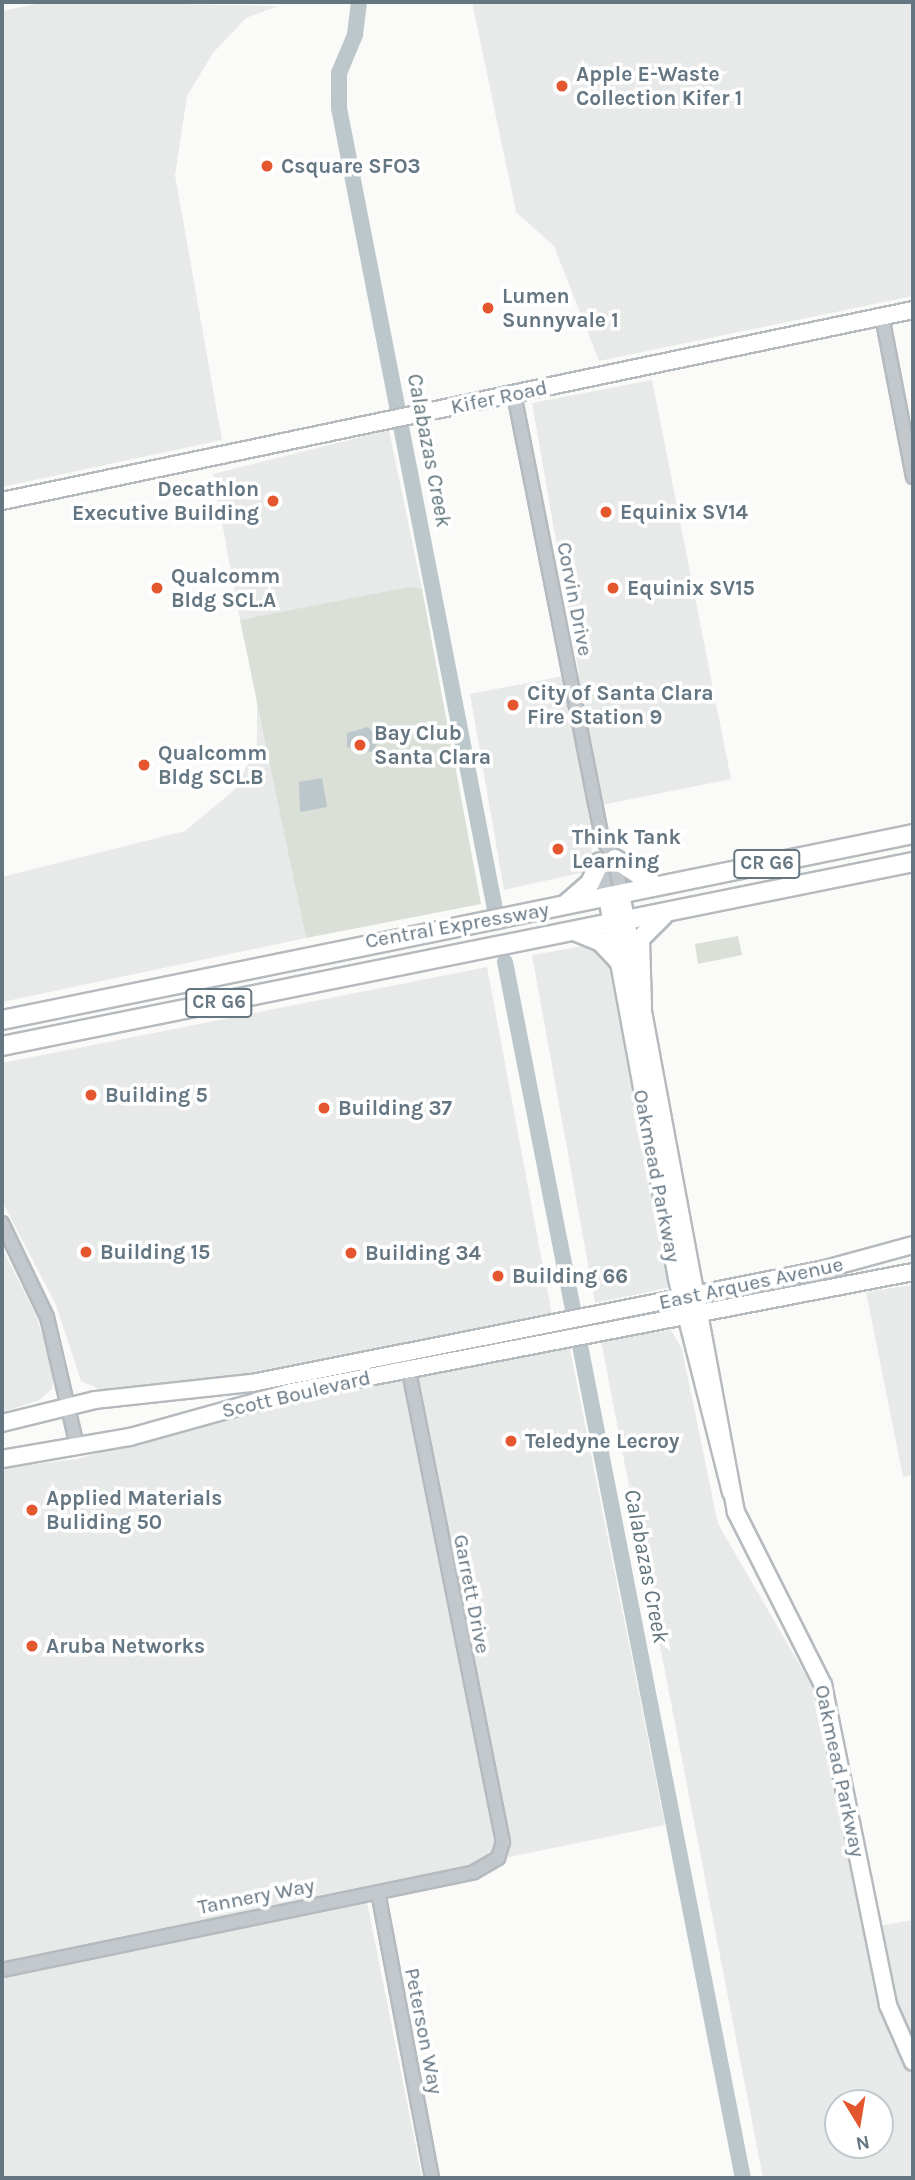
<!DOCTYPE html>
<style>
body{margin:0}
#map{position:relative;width:915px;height:2180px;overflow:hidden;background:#fafaf8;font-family:Karla,sans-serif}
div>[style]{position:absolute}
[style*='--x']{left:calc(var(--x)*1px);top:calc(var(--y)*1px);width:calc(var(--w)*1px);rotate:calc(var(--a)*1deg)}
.built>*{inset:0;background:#e8e9e9}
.green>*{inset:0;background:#dadfd7}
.water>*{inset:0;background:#bbc7cb}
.river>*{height:16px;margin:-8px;padding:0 8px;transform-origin:8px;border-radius:8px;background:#bbc7cb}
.roads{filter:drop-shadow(2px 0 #b5babe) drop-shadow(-2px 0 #b5babe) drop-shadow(0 2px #b5babe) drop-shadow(0 -2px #b5babe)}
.minor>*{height:12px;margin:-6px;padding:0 6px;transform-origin:6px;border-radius:6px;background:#c3c8cc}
.major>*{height:16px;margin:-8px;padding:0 8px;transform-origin:8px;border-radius:8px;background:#fff}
.highway>*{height:18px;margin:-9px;padding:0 9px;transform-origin:9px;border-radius:9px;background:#fff}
.dots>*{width:19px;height:19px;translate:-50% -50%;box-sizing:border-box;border:4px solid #fff;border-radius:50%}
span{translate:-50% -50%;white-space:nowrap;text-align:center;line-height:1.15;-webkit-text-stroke:7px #fff;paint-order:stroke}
.shield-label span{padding:2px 5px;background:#fff;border:2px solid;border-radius:5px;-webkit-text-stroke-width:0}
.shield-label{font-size:19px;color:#657683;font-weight:700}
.poi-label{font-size:21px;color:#657683;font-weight:700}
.left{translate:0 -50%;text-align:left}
.right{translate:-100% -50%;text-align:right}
.street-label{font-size:21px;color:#657683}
.water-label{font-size:23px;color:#60757c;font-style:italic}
.frame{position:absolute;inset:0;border:4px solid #657683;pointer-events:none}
.north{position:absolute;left:824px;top:2089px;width:70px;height:70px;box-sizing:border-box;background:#fff;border:2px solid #c1c8cd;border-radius:50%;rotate:169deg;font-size:19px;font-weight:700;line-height:28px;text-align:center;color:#657683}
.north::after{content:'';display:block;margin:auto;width:24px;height:32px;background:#e4572e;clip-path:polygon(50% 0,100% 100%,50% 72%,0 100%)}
</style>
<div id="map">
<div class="built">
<div style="clip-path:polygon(46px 2px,278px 6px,246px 18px,213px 53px,187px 96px,175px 175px,222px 440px,2px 487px,2px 11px)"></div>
<div style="clip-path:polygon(472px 2px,913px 2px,913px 296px,599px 361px,554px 246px,516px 212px)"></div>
<div style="clip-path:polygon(652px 380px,731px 779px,587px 808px,593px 839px,589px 871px,504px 890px,470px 694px,579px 673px,532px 403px)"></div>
<div style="clip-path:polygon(389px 430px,422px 589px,240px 620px,213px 474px)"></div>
<div style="clip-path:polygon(257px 694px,306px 938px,2px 1002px,2px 877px,185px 831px,233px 791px,257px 748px)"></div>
<div style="clip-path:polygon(607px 942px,672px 1287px,595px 1303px,532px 955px)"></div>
<div style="clip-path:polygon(487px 967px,552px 1315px,247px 1376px,101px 1390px,81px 1381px,56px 1305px,2px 1201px,2px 1063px)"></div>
<div style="clip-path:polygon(2px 1248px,36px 1315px,54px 1374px,52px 1389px,40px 1400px,2px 1412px)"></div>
<div style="clip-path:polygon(913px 1285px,913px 1475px,903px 1477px,866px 1292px)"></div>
<div style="clip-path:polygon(evenodd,671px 1330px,682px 1349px,718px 1524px,812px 1686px,889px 2035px,913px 2067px,913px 2178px,763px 2178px,601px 1341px,671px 1330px,838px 2103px,880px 2103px,880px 2145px,838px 2145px,838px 2103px)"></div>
<div style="clip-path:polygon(569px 1344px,665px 1825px,364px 1887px,422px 2178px,2px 2178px,2px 1468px,77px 1459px,271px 1404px)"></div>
<div style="clip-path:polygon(913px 1920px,913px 2039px,898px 2016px,879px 1926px)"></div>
</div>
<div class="green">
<div style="clip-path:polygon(409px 587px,422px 589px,481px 904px,306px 938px,240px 620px)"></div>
<div style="clip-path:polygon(738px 936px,742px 955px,698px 964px,695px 944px)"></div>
</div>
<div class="water">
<div style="clip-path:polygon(368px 727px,379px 741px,372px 752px,347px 747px,347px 733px)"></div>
<div style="clip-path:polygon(322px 778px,327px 807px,300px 812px,299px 782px)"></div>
</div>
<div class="river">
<div style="--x:359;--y:2;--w:33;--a:97"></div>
<div style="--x:355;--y:35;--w:41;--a:112.8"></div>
<div style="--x:339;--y:73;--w:35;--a:90"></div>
<div style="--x:339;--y:108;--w:816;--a:78.98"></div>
<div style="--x:505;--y:962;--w:1239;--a:78.93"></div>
</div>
<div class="roads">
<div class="minor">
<div style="--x:882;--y:316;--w:164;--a:79.1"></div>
<div style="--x:514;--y:394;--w:453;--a:78.8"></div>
<div style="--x:602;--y:838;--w:25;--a:58"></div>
<div style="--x:615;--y:859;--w:35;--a:80"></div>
<div style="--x:600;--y:862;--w:36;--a:79"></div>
<div style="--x:2;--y:1223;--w:104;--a:64.4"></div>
<div style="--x:47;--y:1317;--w:132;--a:76.9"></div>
<div style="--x:378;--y:1892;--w:291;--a:79.3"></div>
<div style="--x:2;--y:1970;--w:482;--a:-11.7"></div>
<div style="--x:474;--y:1872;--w:28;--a:-30"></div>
<div style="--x:498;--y:1858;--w:17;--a:-73"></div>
<div style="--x:503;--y:1842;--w:499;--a:-101.3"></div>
</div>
<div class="major">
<div style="--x:2;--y:501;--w:931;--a:-11.84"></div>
<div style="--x:621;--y:893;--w:630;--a:79.48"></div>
<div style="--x:736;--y:1512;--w:194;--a:63.3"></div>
<div style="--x:823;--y:1685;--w:327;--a:78.5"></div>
<div style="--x:888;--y:2005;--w:62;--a:66.3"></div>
<div style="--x:607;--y:897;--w:388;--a:79.6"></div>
<div style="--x:677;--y:1279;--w:220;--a:75.8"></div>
<div style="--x:2;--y:1423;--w:96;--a:-13.9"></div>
<div style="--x:95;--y:1400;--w:158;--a:-6.2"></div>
<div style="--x:252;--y:1383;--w:584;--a:-11.25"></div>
<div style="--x:825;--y:1269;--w:91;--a:-15.3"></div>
<div style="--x:2;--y:1459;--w:130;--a:-9.8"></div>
<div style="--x:130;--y:1437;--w:167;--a:-15.6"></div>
<div style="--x:291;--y:1392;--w:633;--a:-10.92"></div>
</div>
<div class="highway">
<div style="--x:615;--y:859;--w:49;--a:33.4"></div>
<div style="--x:566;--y:904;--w:32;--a:-41"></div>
<div style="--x:590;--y:883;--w:23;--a:-65"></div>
<div style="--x:574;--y:931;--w:29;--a:22"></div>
<div style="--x:601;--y:942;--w:25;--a:47"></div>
<div style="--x:642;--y:1007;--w:68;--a:-91.7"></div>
<div style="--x:640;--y:939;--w:33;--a:-45"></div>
<div style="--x:2;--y:1020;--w:930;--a:-11.54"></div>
<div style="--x:2;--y:1046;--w:929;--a:-11.42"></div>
</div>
</div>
<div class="dots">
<div style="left:562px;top:86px;background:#e4572e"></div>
<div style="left:267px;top:166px;background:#e4572e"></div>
<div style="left:488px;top:308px;background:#e4572e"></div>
<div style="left:273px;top:501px;background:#e4572e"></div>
<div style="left:606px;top:512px;background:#e4572e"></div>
<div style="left:157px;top:588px;background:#e4572e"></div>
<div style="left:613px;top:588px;background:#e4572e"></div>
<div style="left:513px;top:705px;background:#e4572e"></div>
<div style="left:360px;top:745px;background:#e4572e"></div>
<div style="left:144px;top:765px;background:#e4572e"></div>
<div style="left:558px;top:849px;background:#e4572e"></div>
<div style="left:91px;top:1095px;background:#e4572e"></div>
<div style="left:324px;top:1108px;background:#e4572e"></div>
<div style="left:86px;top:1252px;background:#e4572e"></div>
<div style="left:351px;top:1253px;background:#e4572e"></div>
<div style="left:498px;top:1276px;background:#e4572e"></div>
<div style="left:511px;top:1441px;background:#e4572e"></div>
<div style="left:32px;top:1510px;background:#e4572e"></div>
<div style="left:32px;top:1646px;background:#e4572e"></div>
</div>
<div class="shield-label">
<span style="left:767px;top:864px">CR G6</span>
<span style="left:219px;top:1003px">CR G6</span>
</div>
<div class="poi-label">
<span class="left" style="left:576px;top:86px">Apple E-Waste<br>Collection Kifer 1</span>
<span class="left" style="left:281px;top:166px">Csquare SFO3</span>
<span class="left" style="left:502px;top:308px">Lumen<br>Sunnyvale 1</span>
<span class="right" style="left:259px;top:501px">Decathlon<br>Executive Building</span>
<span class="left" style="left:620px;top:512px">Equinix SV14</span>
<span class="left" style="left:171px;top:588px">Qualcomm<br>Bldg SCL.A</span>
<span class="left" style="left:627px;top:588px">Equinix SV15</span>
<span class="left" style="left:527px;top:705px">City of Santa Clara<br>Fire Station 9</span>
<span class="left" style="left:374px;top:745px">Bay Club<br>Santa Clara</span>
<span class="left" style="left:158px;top:765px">Qualcomm<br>Bldg SCL.B</span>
<span class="left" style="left:572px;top:849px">Think Tank<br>Learning</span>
<span class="left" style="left:105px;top:1095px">Building 5</span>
<span class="left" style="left:338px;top:1108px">Building 37</span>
<span class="left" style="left:100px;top:1252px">Building 15</span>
<span class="left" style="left:365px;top:1253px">Building 34</span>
<span class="left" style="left:512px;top:1276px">Building 66</span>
<span class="left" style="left:525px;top:1441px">Teledyne Lecroy</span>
<span class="left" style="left:46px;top:1510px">Applied Materials<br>Buliding 50</span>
<span class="left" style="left:46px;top:1646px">Aruba Networks</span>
</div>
<div class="street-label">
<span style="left:499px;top:397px;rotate:-12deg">Kifer Road</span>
<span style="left:575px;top:599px;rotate:79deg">Corvin Drive</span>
<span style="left:457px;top:925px;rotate:-10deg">Central Expressway</span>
<span style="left:657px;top:1176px;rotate:79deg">Oakmead Parkway</span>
<span style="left:751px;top:1283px;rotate:-12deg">East Arques Avenue</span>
<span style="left:296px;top:1394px;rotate:-13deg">Scott Boulevard</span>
<span style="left:472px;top:1594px;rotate:79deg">Garrett Drive</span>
<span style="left:840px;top:1771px;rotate:78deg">Oakmead Parkway</span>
<span style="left:256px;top:1896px;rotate:-11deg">Tannery Way</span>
<span style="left:424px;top:2031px;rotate:79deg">Peterson Way</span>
</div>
<div class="water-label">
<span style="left:429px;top:450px;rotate:79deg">Calabazas Creek</span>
<span style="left:646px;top:1566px;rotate:79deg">Calabazas Creek</span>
</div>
<div class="frame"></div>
<div class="north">N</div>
</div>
